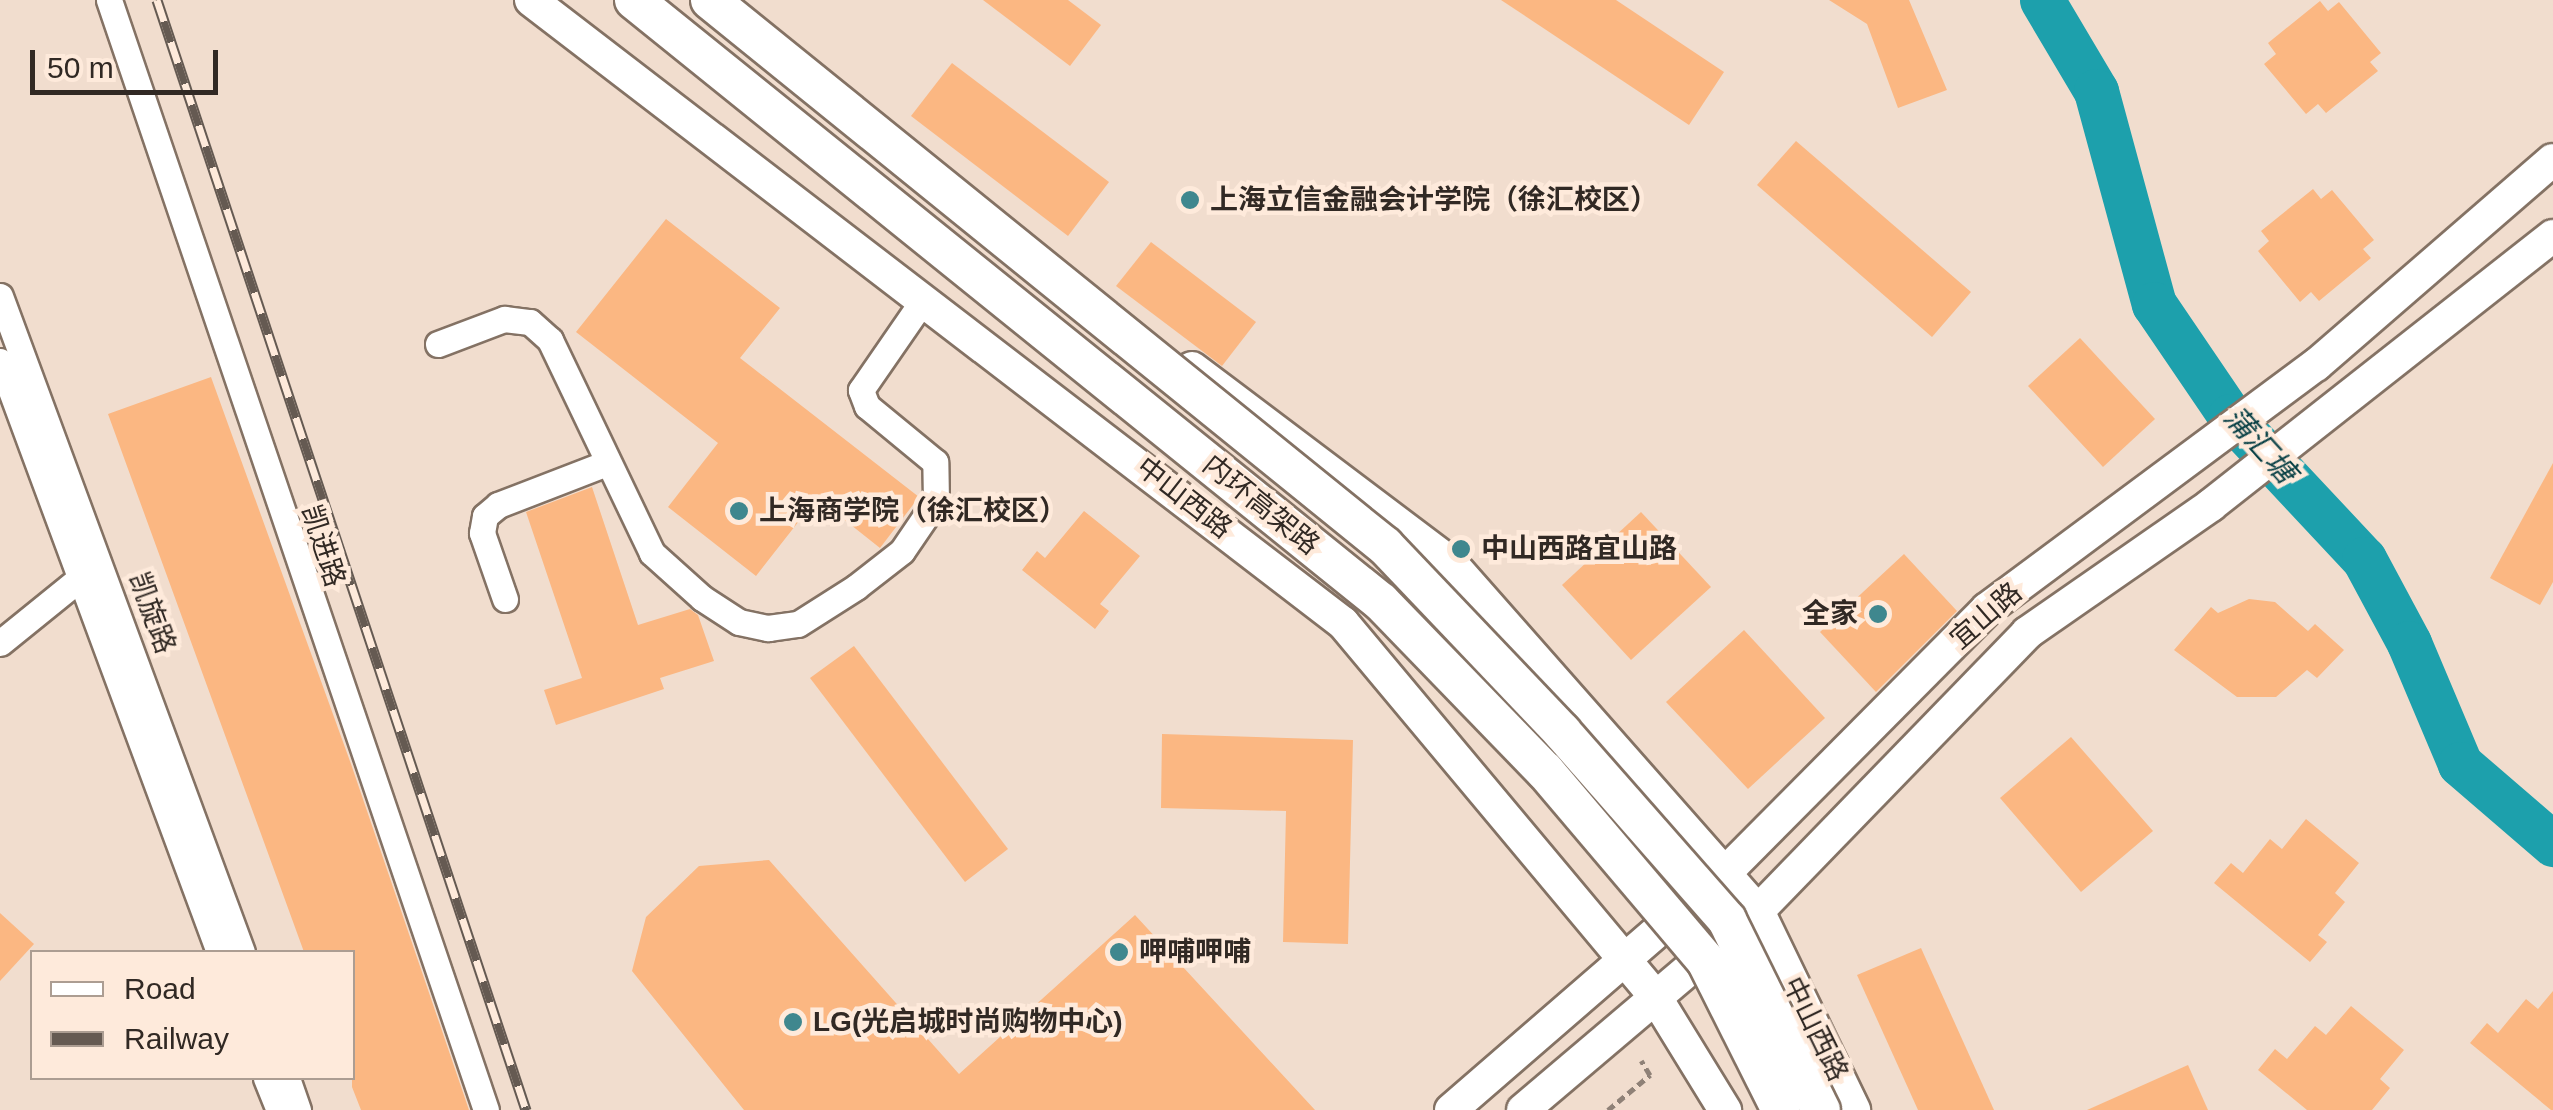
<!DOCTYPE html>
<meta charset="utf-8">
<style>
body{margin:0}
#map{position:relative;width:2553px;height:1110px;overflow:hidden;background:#f1ddce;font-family:Helvetica,"Noto Sans SC",sans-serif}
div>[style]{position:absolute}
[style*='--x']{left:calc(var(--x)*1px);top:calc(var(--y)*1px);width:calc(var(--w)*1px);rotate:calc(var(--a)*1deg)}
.river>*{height:45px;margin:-22.5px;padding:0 22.5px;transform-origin:22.5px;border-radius:22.5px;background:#1da0ac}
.building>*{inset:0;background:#fbb782}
.path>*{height:5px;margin-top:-2.5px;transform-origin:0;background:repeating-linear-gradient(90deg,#8f8177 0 8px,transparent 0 13px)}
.roads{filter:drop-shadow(2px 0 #847264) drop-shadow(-2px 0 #847264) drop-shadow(0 2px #847264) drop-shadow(0 -2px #847264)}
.minor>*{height:25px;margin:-12.5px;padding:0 12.5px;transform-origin:12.5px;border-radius:12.5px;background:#fff}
.major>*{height:32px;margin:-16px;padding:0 16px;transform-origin:16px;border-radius:16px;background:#fff}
.rail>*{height:11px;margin-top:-5.5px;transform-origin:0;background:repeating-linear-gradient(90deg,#feeadb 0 22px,#655a52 0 44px);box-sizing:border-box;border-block:2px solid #655a52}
.bridges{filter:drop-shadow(2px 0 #847264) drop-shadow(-2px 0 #847264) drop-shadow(0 2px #847264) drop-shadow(0 -2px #847264)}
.highway-bridge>*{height:38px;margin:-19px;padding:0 19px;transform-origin:19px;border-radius:19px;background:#fff}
.dots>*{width:28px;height:28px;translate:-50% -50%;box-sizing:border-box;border:5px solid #feeadb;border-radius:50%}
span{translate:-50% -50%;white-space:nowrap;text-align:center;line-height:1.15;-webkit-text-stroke:9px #feeadb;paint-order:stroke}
.poi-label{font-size:28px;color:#312924;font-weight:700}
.left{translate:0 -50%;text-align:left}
.right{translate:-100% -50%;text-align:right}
.street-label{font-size:28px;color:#312924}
.water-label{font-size:30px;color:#0a4146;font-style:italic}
.legend{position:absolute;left:30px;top:950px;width:325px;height:130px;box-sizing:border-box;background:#feeadb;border:2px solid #ac9d92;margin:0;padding:12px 18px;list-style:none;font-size:30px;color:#312924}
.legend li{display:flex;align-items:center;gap:20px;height:50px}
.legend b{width:50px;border:2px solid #ac9d92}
.scale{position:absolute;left:30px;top:50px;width:188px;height:45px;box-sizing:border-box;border:5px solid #312924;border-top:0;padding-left:12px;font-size:30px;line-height:35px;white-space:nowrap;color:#312924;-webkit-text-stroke:8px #feeadb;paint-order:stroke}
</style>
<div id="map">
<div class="river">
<div style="--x:2042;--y:0;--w:106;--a:59.3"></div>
<div style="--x:2096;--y:91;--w:221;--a:74.8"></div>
<div style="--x:2154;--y:304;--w:135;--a:55.8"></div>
<div style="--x:2230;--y:416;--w:196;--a:46.9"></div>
<div style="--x:2364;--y:559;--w:95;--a:61.8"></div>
<div style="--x:2409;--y:643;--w:131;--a:67.1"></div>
<div style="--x:2460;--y:764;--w:123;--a:40.7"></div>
</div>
<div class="building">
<div style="clip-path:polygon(983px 0,1068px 0,1101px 25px,1070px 66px)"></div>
<div style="clip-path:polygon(1501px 0,1616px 0,1724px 72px,1689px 125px)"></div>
<div style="clip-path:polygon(1829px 0,1909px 0,1947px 90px,1898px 108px,1867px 24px)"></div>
<div style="clip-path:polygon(2320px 1px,2328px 11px,2339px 2px,2381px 53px,2370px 62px,2378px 71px,2326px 113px,2318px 104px,2306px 114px,2264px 64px,2276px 54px,2268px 43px)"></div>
<div style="clip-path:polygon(952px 63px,1109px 182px,1068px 236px,911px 116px)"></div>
<div style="clip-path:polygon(1796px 141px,1971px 292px,1932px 337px,1757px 185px)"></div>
<div style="clip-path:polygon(2313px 189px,2321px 199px,2332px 190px,2374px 240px,2363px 249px,2371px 258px,2319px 301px,2311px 292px,2300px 302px,2258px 251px,2269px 241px,2261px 231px)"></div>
<div style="clip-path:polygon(666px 219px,780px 308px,740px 358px,919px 497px,880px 548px,817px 498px,756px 576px,668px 507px,718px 443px,576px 332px)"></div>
<div style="clip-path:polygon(1151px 242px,1256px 322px,1222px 366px,1116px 286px)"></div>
<div style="clip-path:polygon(2080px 338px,2155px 419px,2103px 467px,2028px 386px)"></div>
<div style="clip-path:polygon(211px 377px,351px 764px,469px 1110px,361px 1110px,352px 1087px,352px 952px,304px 952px,108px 414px)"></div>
<div style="clip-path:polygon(2553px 463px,2553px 582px,2540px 605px,2490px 578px)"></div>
<div style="clip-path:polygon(592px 487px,638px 625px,690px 609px,698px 615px,714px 661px,660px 678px,664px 689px,556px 725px,544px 690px,582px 678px,526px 512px)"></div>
<div style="clip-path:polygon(1084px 511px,1140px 556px,1100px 604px,1109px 611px,1095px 629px,1022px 570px,1037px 551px,1045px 558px)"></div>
<div style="clip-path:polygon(1641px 512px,1711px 587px,1631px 660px,1562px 585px)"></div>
<div style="clip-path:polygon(1904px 554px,1957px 611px,1876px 692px,1820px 632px)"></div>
<div style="clip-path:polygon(2249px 599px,2275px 602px,2308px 631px,2315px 624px,2344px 650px,2317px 678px,2307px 670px,2276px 697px,2237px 697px,2174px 650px,2211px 607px,2218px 613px)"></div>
<div style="clip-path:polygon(1744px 630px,1825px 718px,1748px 789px,1666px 702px)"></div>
<div style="clip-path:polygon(854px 646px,1008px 849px,965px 882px,810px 678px)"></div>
<div style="clip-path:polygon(1162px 734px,1353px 740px,1348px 944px,1283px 942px,1286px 811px,1161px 808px)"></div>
<div style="clip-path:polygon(2071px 737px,2153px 831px,2081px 892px,2000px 798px)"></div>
<div style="clip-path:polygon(2306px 819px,2359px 863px,2335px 893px,2345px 902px,2318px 935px,2327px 942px,2310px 962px,2214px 883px,2231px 863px,2243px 873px,2270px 839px,2282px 849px)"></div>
<div style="clip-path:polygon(769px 860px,959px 1074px,1135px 915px,1315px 1110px,744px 1110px,632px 971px,646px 917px,699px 866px)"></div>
<div style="clip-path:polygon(0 913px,34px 944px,0 981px)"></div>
<div style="clip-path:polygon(1921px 948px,1994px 1110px,1918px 1110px,1857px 975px)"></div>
<div style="clip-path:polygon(2553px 991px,2553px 1110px,2551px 1110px,2470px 1043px,2487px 1023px,2498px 1033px,2526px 999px,2538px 1009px)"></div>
<div style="clip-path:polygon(2351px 1006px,2404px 1050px,2380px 1079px,2390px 1088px,2372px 1110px,2307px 1110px,2258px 1070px,2275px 1049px,2287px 1059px,2315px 1026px,2326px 1035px)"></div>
<div style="clip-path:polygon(2188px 1065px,2208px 1110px,2087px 1110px)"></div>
</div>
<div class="path">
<div style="--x:1608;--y:1110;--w:55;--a:-39.8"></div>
<div style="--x:1650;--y:1075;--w:17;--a:-121"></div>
</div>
<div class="roads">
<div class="minor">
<div style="--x:109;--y:0;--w:1172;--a:71.24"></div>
<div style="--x:0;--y:296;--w:699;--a:69.75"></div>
<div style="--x:438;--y:344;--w:71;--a:-20.7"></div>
<div style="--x:504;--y:319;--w:26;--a:7"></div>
<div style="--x:530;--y:322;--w:27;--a:42"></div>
<div style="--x:550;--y:340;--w:236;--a:64.4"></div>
<div style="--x:652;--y:553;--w:67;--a:42"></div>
<div style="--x:702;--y:598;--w:44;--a:33"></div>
<div style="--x:739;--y:622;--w:30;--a:12"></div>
<div style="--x:768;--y:628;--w:30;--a:-8"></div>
<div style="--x:798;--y:624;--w:69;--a:-32.5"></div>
<div style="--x:856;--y:587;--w:58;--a:-38"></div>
<div style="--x:902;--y:551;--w:60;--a:-55.8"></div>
<div style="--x:936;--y:501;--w:39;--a:-91"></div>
<div style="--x:935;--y:462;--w:88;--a:-140.5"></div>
<div style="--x:867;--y:406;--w:17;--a:-111"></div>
<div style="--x:861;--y:390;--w:109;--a:-55.4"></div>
<div style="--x:0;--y:361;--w:630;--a:69.67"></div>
<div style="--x:505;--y:599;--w:70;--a:-109.2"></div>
<div style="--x:482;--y:533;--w:17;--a:-80"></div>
<div style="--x:485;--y:516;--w:17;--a:-40"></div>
<div style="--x:498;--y:505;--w:117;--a:-21.1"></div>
<div style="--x:0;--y:643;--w:116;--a:-39"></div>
<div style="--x:266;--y:1078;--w:35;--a:68"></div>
<div style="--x:287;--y:1078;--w:34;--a:71"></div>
</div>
<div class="major">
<div style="--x:531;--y:0;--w:1023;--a:37.5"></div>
<div style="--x:1343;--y:623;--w:488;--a:50.1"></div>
<div style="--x:1656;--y:998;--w:132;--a:58.4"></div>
<div style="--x:1192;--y:368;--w:324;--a:37"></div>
<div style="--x:1451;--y:563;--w:464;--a:48.6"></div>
<div style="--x:1758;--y:911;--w:221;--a:64.2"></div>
<div style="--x:1451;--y:1110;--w:362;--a:-40.9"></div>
<div style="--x:1725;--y:873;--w:372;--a:-45.2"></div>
<div style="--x:1987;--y:609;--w:410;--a:-36.6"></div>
<div style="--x:2316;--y:365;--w:313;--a:-40.9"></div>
<div style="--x:1523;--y:1110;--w:308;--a:-40.3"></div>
<div style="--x:1758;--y:911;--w:387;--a:-45.9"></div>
<div style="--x:2027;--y:633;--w:224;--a:-34.8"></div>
<div style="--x:2211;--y:505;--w:435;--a:-38.2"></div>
</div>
</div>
<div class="rail">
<div style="--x:157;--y:0;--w:1170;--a:71.61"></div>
</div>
<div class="bridges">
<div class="highway-bridge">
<div style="--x:634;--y:0;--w:959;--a:38.87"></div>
<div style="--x:1381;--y:602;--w:235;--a:45.9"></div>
<div style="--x:1545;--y:771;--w:249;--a:49.7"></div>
<div style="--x:1706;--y:961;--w:167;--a:63.3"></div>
<div style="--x:710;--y:0;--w:868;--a:38.97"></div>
<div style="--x:1385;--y:546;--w:257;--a:46.4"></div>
<div style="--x:1562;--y:732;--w:250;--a:48.7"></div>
<div style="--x:1727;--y:920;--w:212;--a:63.7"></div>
</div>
</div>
<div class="dots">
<div style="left:1190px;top:200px;background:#3f878e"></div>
<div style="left:739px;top:511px;background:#3f878e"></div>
<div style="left:1461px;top:549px;background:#3f878e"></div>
<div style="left:1878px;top:614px;background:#3f878e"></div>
<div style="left:1119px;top:952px;background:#3f878e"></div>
<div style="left:793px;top:1022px;background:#3f878e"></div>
</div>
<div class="poi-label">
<span class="left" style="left:1210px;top:200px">上海立信金融会计学院（徐汇校区）</span>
<span class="left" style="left:759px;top:511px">上海商学院（徐汇校区）</span>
<span class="left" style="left:1481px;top:549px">中山西路宜山路</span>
<span class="right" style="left:1858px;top:614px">全家</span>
<span class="left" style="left:1139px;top:952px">呷哺呷哺</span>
<span class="left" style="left:813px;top:1022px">LG(光启城时尚购物中心)</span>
</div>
<div class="street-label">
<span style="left:1184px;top:498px;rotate:38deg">中山西路</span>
<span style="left:1261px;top:505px;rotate:39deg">内环高架路</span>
<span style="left:323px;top:546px;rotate:72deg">凯进路</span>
<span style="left:152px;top:613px;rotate:70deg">凯旋路</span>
<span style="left:1986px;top:616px;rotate:-41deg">宜山路</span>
<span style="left:1815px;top:1029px;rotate:64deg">中山西路</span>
</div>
<div class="water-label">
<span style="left:2260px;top:445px;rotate:48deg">蒲汇塘</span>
</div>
<ul class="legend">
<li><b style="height:12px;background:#fff"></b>Road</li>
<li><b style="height:12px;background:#655a52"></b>Railway</li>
</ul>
<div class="scale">50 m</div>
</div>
